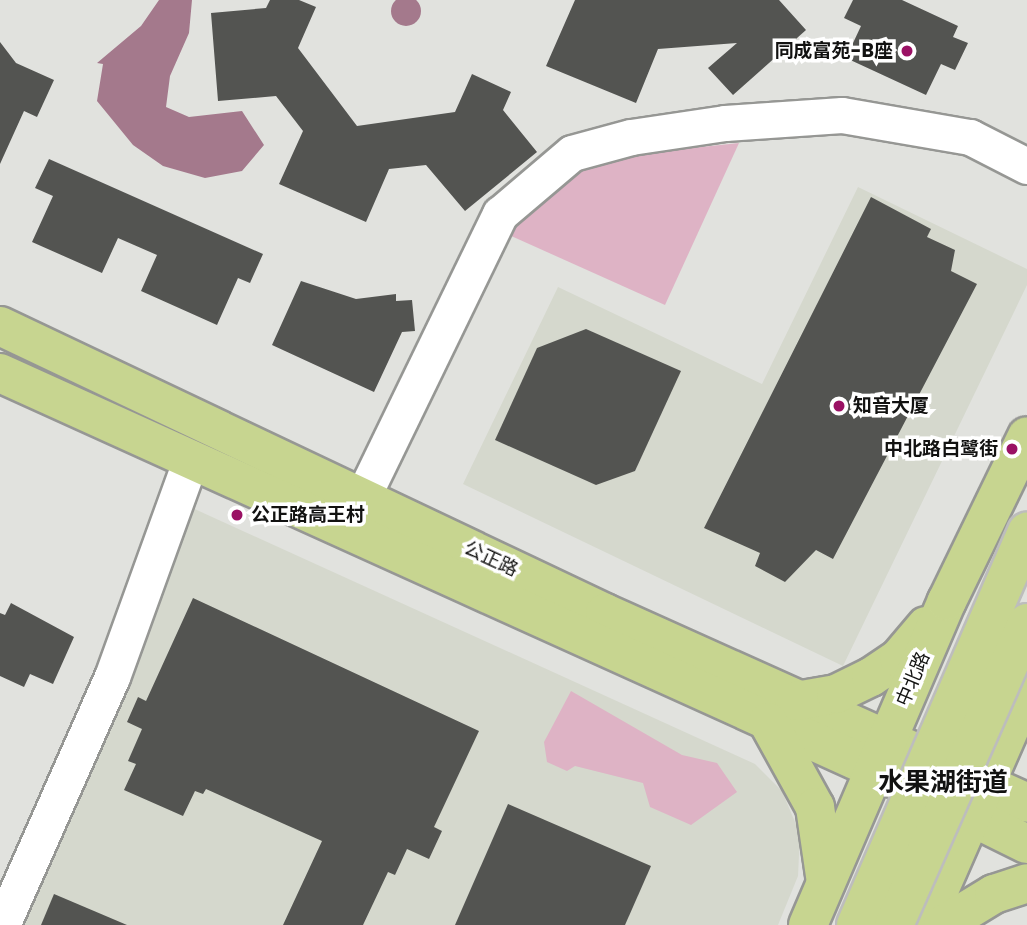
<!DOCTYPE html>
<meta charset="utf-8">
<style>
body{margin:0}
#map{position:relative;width:1027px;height:925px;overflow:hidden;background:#e1e2de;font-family:Poppins,"Noto Sans SC",sans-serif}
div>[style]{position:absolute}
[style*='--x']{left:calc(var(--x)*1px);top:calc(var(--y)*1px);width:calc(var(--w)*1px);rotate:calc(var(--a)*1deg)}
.built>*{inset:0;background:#d5d8cd}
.green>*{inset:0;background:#deb3c5}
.water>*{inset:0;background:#a4798c}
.round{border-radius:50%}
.building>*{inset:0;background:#535451}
.roads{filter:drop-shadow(2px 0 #969794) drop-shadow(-2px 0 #969794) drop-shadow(0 2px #969794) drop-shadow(0 -2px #969794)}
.minor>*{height:35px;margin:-17.5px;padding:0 17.5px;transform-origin:17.5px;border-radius:17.5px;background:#fff}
.major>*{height:38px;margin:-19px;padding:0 19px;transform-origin:19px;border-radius:19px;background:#c7d590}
.bridges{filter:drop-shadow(2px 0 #bdbdbc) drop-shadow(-2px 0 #bdbdbc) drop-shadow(0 2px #bdbdbc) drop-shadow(0 -2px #bdbdbc)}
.major-bridge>*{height:38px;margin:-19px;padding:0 19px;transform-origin:19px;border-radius:19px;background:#c7d590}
.dots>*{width:19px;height:19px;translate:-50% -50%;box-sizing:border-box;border:4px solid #fff;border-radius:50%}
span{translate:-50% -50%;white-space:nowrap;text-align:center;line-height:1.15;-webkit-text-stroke:7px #fff;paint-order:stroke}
.poi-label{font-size:19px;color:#121211;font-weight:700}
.right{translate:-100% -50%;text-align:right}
.left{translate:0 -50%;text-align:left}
.street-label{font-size:19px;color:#121211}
.district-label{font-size:26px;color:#121211;font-weight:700}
</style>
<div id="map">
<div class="built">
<div style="clip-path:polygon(858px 187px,1027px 269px,1027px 285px,843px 666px,463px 484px,558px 287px,762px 384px)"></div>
<div style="clip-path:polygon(188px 506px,755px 764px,782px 791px,800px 834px,798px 876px,778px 925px,12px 925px)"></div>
</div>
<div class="green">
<div style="clip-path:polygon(739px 143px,665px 305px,509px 235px,515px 223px,577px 171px,636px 154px)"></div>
<div style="clip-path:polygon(571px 691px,682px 755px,717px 763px,737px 792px,691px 825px,650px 807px,643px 783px,575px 766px,567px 771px,547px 762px,544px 742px)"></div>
</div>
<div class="water">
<div class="round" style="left:391px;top:-4px;width:30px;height:30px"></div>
<div style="clip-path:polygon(159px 0,192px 0,189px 33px,170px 76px,166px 107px,189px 117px,242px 111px,264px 145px,242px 171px,205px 178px,163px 166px,133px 145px,97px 101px,103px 64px,97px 63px,141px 26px)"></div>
</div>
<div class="building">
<div style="clip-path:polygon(270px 0,299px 0,316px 7px,298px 48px,357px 126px,455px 112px,472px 74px,511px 92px,503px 110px,537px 152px,465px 211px,426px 165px,389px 169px,366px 222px,279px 184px,303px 131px,276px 96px,218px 101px,211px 13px,266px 8px)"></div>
<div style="clip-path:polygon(575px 0,779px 0,806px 30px,733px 95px,708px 68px,737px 43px,658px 49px,636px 103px,546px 66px)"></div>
<div style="clip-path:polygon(853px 0,902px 0,958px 26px,953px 37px,968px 43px,955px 70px,941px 64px,926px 95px,846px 58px,861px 26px,844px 18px)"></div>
<div style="clip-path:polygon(0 42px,16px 63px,54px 80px,37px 117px,24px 111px,0 164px)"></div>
<div style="clip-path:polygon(49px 159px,263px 254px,250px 283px,238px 278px,217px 325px,141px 291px,157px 255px,118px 238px,102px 273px,32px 242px,53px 196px,35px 188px)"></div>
<div style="clip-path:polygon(871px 197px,931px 229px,927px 237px,955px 250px,951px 271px,977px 284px,833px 559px,816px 550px,785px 582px,755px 566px,760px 553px,704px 528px)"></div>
<div style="clip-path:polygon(301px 281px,356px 299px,396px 294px,396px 301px,412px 300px,415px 331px,402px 332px,374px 392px,272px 345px)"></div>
<div style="clip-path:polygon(586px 329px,681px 371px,635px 471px,596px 485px,495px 440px,537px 348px)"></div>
<div style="clip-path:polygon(193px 598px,479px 731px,434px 827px,442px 831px,429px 859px,407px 849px,395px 875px,388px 872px,363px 925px,283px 925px,322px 841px,206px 789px,203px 794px,195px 791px,183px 816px,124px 790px,136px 764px,128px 761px,142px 729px,127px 722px,138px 697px,146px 701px)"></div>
<div style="clip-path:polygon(11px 603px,74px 637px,53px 684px,30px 674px,24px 687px,0 676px,0 613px,5px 615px)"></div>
<div style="clip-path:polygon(508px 804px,651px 866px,625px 925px,455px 925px)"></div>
<div style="clip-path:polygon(54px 894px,127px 925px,41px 925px)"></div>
</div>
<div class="roads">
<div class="minor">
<div style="--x:362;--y:498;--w:316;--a:-64.1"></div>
<div style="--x:500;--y:214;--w:94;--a:-40.3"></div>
<div style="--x:572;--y:153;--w:61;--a:-15.2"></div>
<div style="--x:631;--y:137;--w:95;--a:-8.5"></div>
<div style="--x:725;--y:123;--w:117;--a:-3.9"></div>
<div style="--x:842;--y:115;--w:130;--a:9.8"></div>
<div style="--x:970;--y:137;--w:64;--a:27"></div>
<div style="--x:2;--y:925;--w:271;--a:-66.1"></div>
<div style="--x:112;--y:677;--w:229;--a:-70.1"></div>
</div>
<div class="major">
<div style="--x:0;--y:326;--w:670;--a:25.38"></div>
<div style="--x:605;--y:613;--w:463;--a:24.2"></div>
<div style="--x:0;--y:373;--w:960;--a:24.35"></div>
<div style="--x:875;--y:769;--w:169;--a:26.3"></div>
<div style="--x:796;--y:701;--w:41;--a:-9.9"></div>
<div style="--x:836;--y:694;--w:39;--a:-26"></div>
<div style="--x:871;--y:677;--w:34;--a:-34"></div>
<div style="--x:899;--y:658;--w:42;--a:-49.8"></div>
<div style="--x:768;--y:722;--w:97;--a:61.1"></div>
<div style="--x:815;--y:807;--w:76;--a:81.7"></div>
<div style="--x:808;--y:925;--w:353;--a:-66.8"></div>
<div style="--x:947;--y:601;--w:183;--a:-64.1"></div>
<div style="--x:924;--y:925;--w:257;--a:-66.4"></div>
<div style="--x:943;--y:925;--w:60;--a:-31.3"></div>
<div style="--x:994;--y:894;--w:35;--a:-18"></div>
</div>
</div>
<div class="bridges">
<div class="major-bridge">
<div style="--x:856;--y:925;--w:429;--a:-66.5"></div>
<div style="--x:894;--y:925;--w:330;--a:-66.2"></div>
</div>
</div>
<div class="dots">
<div style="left:907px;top:51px;background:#9a1164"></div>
<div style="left:839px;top:406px;background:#9a1164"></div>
<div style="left:1012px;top:449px;background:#9a1164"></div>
<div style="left:237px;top:515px;background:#9a1164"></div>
</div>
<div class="poi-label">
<span class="right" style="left:893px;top:51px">同成富苑-B座</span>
<span class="left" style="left:853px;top:406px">知音大厦</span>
<span class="right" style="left:998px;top:449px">中北路白鹭街</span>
<span class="left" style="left:251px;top:515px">公正路高王村</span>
</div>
<div class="street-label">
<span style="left:491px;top:559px;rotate:25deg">公正路</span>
<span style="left:913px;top:679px;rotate:-67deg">中北路</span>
</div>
<div class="district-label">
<span style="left:943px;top:783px">水果湖街道</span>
</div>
</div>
